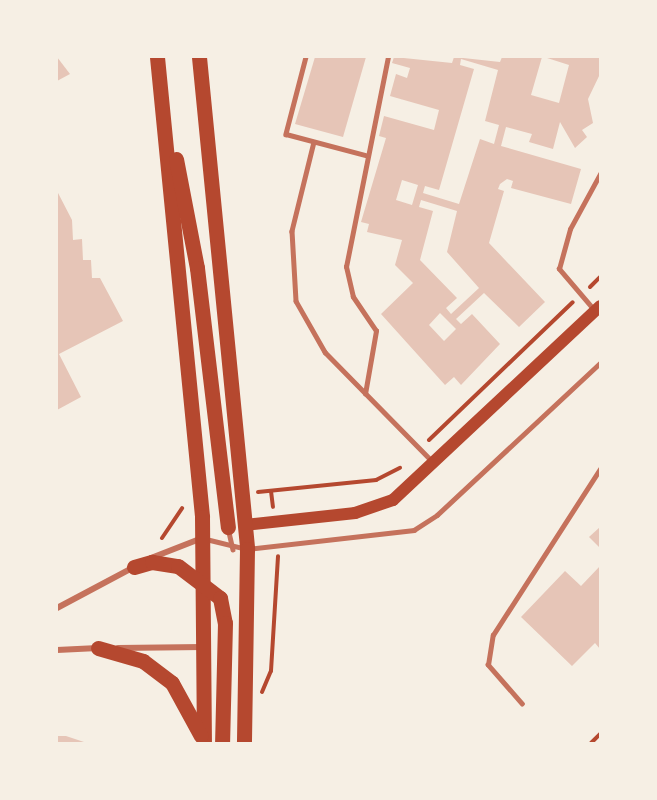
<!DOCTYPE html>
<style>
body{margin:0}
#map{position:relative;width:657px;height:800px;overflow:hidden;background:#f6efe4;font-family:Helvetica,sans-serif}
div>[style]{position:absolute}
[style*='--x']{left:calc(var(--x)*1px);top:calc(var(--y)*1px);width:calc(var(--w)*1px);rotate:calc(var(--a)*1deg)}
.building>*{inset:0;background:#e6c5b7}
.path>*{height:4px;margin:-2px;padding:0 2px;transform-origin:2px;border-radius:2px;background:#b5482f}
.service>*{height:4.5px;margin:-2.25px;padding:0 2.25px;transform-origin:2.25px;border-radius:2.25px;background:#c5725c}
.minor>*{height:6px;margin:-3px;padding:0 3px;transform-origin:3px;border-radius:3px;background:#c5725c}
.secondary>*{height:12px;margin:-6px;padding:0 6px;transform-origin:6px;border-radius:6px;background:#b5482f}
.primary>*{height:15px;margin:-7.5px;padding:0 7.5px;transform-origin:7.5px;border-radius:7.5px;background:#b5482f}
span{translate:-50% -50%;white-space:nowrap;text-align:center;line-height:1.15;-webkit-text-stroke:5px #f6efe4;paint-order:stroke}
.frame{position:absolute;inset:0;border:58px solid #f6efe4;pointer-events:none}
</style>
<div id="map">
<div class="building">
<div style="clip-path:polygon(57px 57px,70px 74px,57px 81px)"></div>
<div style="clip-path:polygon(315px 57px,366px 57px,343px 137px,295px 124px)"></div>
<div style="clip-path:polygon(evenodd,394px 57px,452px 63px,454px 57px,500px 62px,502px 57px,542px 57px,531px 95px,559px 103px,569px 65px,544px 57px,600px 57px,600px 74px,588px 99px,593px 123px,582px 130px,587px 137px,575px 148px,560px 122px,553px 149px,529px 142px,532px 134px,506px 127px,501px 146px,581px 169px,571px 204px,511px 188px,513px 181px,507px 179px,500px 184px,498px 189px,504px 191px,489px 243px,545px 302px,519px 327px,484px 293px,456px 319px,461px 324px,472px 314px,500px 344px,461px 385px,454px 377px,445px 385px,381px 314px,413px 283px,395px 265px,402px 240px,367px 232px,369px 224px,361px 222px,386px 138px,379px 136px,384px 116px,434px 130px,439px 110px,390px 96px,396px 74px,407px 78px,410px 68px,392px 63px,394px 57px,461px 59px,498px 70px,485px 121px,499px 125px,494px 144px,480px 139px,459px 204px,423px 193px,425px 186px,439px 190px,474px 69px,460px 65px,461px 59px,394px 57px,402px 180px,418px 185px,412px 205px,396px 200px,402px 180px,394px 57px,421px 200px,457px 211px,447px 252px,479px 288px,451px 314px,446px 308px,457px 298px,420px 260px,433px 211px,419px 207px,421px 200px,394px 57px,440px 313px,456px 329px,444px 341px,429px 325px,440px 313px)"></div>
<div style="clip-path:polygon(57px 191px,72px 220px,73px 240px,82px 239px,83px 260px,91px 260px,92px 278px,100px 278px,123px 321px,59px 354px,81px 397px,57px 410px)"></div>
<div style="clip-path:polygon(600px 527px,600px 548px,589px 537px)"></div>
<div style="clip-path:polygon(600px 566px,600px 649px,595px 643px,572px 666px,521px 617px,565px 571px,581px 586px)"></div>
<div style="clip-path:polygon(57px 736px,66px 736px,87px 743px,57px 743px)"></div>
</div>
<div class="path">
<div style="--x:590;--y:287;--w:14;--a:-45"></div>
<div style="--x:429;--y:440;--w:199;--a:-43.8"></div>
<div style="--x:271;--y:491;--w:16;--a:83"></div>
<div style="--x:258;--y:492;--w:119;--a:-5.8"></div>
<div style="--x:376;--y:480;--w:27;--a:-27"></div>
<div style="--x:162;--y:538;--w:36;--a:-56"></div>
<div style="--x:262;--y:692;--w:23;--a:-67"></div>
<div style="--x:271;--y:671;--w:115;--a:-86.5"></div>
<div style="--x:591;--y:743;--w:13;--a:-45"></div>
</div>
<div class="service">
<div style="--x:306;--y:57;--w:80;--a:104.6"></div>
<div style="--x:286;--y:134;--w:82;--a:14.9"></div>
<div style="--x:314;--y:142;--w:92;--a:103.9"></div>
<div style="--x:292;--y:231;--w:70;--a:86.7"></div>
<div style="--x:296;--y:301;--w:59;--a:60.4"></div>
<div style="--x:325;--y:352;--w:153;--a:45.5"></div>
<div style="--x:594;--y:310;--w:54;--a:-130.5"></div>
<div style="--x:559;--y:269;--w:41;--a:-74.6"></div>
<div style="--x:570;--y:229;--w:63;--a:-61.4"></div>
<div style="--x:365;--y:394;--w:64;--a:-80.1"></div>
<div style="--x:376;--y:331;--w:41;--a:-124.1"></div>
<div style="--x:353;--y:297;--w:31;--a:-103"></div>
<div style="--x:346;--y:267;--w:214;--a:-78.7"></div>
<div style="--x:228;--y:528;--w:22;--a:77"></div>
<div style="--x:206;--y:539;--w:42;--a:13.7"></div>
<div style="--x:247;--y:549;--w:168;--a:-6.5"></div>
<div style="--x:414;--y:530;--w:27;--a:-33"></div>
<div style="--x:437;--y:515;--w:223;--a:-43"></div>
<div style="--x:522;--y:704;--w:52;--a:-131.1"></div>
<div style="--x:488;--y:665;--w:30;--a:-81"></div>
<div style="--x:493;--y:635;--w:197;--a:-57.2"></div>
</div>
<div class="minor">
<div style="--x:151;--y:558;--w:55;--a:-21.4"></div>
<div style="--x:57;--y:608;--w:87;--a:-28"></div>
<div style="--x:118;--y:648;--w:85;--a:-0.7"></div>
<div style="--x:57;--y:650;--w:41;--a:-2.8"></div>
</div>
<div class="secondary">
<div style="--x:245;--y:525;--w:111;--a:-6.2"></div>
<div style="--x:355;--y:513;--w:40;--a:-18.9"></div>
<div style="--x:393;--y:500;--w:284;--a:-43.1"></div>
</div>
<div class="primary">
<div style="--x:157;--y:57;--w:462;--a:84.4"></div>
<div style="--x:202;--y:517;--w:226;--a:89.5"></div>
<div style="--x:199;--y:57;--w:494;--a:84.4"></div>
<div style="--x:247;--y:549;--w:194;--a:90.9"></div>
<div style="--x:176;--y:159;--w:111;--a:79.1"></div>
<div style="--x:197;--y:268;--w:261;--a:83.2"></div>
<div style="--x:134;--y:567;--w:19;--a:-16"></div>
<div style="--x:152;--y:562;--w:26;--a:9"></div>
<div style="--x:178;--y:566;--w:53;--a:37.3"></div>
<div style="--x:220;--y:598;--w:25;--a:79"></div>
<div style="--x:225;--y:623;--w:120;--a:91.4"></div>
<div style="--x:98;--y:648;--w:47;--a:16.1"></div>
<div style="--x:143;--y:661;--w:36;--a:37"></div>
<div style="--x:172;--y:683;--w:60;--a:61.3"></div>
</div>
<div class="frame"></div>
</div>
